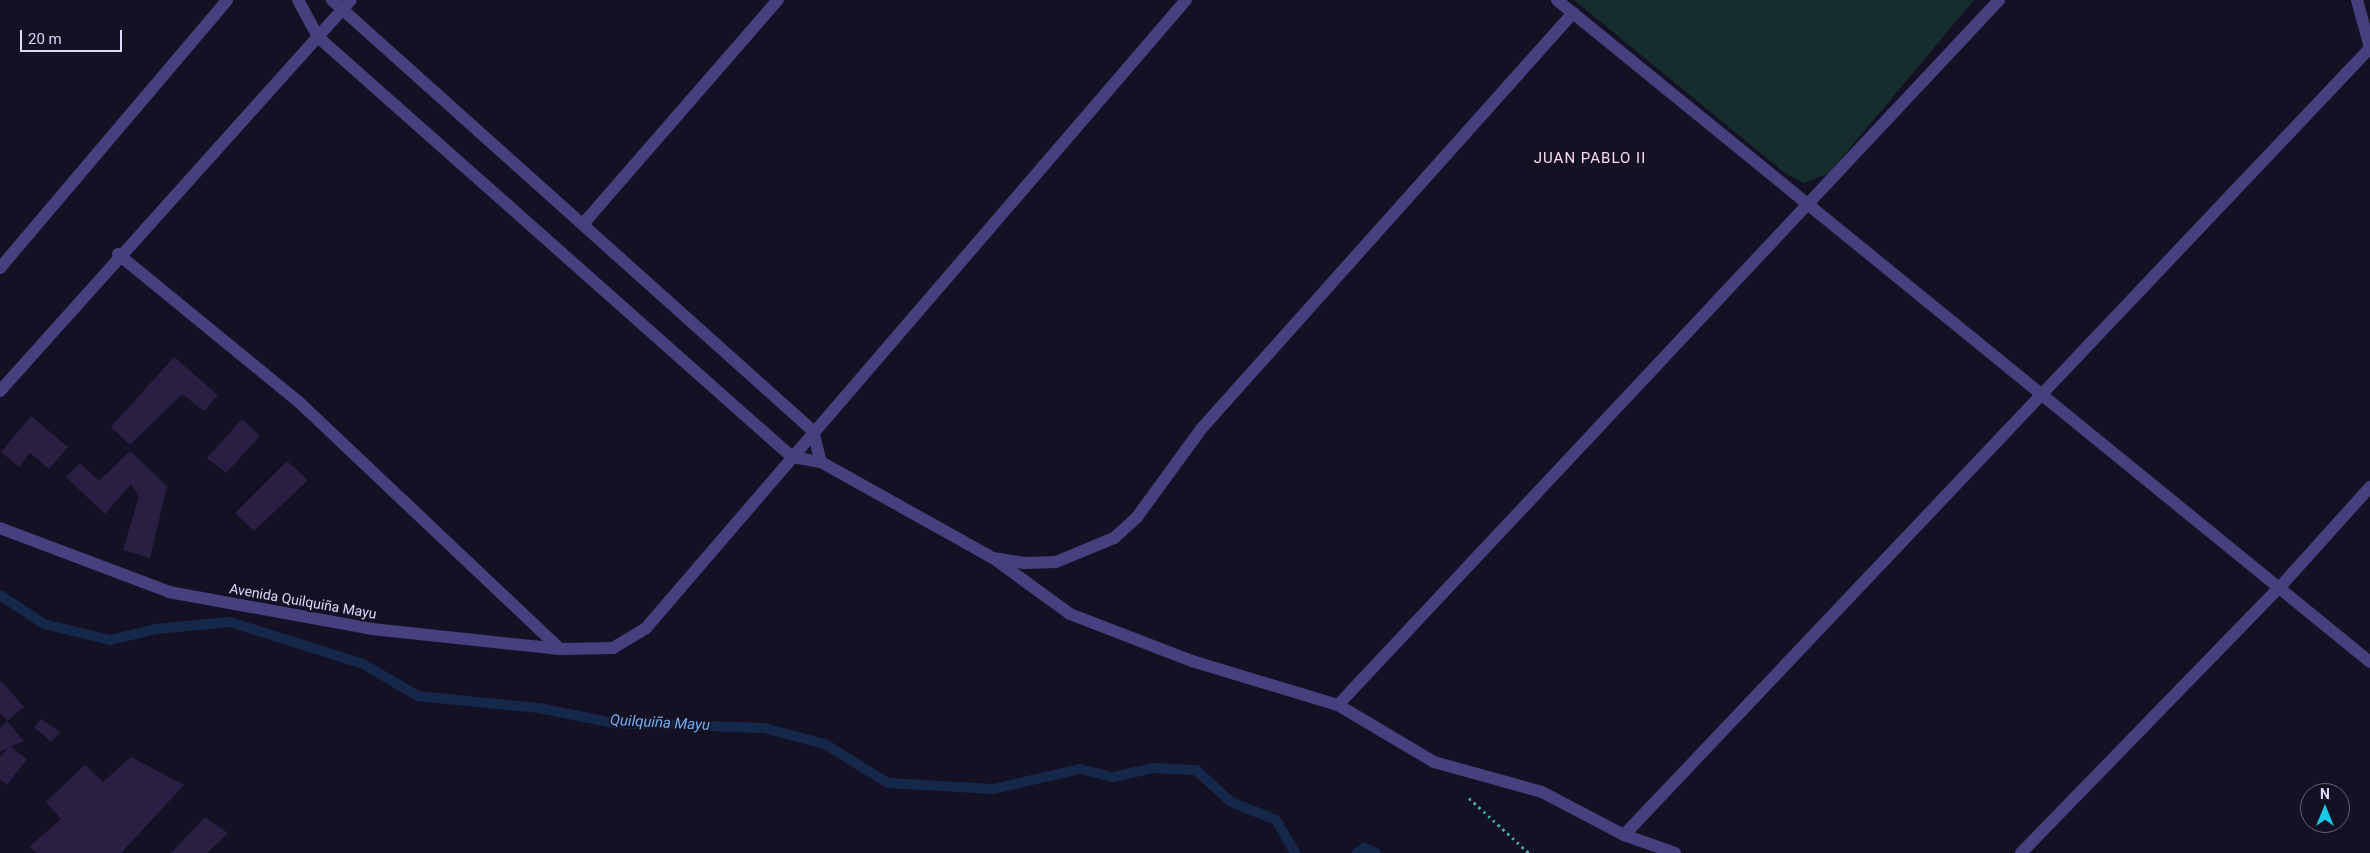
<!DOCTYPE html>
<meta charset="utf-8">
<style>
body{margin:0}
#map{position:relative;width:2370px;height:853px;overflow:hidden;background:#151124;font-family:Roboto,sans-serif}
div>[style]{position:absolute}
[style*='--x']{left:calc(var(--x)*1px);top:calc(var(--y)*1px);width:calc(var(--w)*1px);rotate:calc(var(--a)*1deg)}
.green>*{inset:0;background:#152d2d}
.stream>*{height:10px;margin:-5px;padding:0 5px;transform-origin:5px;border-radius:5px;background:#162849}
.building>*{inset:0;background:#281f43}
.path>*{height:3px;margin-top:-1.5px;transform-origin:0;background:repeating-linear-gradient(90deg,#3daba8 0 2.5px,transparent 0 6.5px)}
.minor>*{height:12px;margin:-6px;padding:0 6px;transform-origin:6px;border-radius:6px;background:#46417e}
span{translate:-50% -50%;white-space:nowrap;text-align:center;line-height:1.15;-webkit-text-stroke:4px #151124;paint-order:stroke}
.street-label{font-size:14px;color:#ded8fb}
.neighbourhood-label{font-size:15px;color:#fbdaee;letter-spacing:1px}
.water-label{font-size:15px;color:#72b1f0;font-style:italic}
.north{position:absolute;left:2300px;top:783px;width:50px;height:50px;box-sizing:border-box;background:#151124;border:1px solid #65617a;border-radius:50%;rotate:0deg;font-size:14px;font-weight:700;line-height:20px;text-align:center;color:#ded8fb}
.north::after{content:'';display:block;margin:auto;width:18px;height:22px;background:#19cae6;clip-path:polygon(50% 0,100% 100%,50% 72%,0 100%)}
.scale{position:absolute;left:20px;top:30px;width:102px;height:22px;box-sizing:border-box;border:2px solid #ded8fb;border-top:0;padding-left:6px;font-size:15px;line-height:18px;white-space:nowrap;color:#ded8fb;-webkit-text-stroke:4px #151124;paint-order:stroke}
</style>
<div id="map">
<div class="green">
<div style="clip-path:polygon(1574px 0,1974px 0,1829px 173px,1804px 183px,1785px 173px)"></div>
</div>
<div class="stream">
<div style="--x:0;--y:595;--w:53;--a:33.4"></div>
<div style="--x:44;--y:624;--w:68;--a:13.6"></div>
<div style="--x:110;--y:640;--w:47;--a:-13.4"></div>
<div style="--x:156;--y:629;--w:74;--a:-5.4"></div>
<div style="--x:230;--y:622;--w:139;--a:17.5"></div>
<div style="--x:363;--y:664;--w:64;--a:30.2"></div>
<div style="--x:418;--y:696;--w:122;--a:5.7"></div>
<div style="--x:539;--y:708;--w:76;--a:11.3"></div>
<div style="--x:614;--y:723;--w:150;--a:1.9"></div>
<div style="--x:764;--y:728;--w:63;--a:14.7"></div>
<div style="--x:825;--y:744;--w:74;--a:31.8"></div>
<div style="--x:888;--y:783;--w:105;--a:3.3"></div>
<div style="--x:993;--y:789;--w:89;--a:-12.9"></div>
<div style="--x:1080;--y:769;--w:34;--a:14"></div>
<div style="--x:1113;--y:777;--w:42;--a:-12.4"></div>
<div style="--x:1154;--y:768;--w:42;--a:2.7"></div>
<div style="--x:1196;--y:770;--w:47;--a:42.4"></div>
<div style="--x:1231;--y:802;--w:48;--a:21.8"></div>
<div style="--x:1276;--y:820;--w:38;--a:60"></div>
<div style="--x:1357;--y:853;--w:9;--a:-36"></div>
<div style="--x:1364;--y:848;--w:13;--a:23"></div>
</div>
<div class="building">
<div style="clip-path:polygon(174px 357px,218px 395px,204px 411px,182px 394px,130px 445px,111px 427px)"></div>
<div style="clip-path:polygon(31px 416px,68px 447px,49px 469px,30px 453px,19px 467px,1px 452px)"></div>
<div style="clip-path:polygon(242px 419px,260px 436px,226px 473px,207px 458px)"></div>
<div style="clip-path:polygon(130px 451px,167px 486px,150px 558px,123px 550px,139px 496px,131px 484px,105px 514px,66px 477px,80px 463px,99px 481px)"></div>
<div style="clip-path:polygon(287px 461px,308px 480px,254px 531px,235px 513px)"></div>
<div style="clip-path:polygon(0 680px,24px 707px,7px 721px,0 713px)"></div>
<div style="clip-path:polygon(41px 719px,60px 732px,51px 742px,34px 727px)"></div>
<div style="clip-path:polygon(7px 721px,24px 741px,0 752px,0 728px)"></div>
<div style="clip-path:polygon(10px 746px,27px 759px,7px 785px,0 779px,0 757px)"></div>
<div style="clip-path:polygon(131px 757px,184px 785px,121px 853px,37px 853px,29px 847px,61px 819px,46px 802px,85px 765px,103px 782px)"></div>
<div style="clip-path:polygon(205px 817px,228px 833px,207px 853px,171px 853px)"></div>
</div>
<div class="path">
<div style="--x:1469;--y:798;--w:81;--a:42.5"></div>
</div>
<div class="minor">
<div style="--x:298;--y:0;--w:42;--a:61.6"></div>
<div style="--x:318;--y:37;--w:633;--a:41.54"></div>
<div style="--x:792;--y:457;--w:29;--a:10"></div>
<div style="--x:821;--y:462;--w:197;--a:29.2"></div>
<div style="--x:993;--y:558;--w:95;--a:36"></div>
<div style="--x:1070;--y:614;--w:131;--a:21.1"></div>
<div style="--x:1192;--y:661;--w:152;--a:16.8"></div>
<div style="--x:1338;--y:705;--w:112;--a:30.7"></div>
<div style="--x:1434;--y:762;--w:112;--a:15.5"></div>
<div style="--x:1542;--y:792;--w:93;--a:27.7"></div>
<div style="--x:1624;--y:835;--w:54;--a:19.4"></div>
<div style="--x:332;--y:0;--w:646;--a:41.86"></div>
<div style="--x:813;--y:431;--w:32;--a:76"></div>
<div style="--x:1557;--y:0;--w:1048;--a:39.15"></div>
<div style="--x:2357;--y:0;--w:50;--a:74.8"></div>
<div style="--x:583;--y:224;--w:297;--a:-49"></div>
<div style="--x:118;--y:254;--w:237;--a:39.3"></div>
<div style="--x:301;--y:404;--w:357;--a:43.4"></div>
<div style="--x:0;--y:268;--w:351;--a:-49.7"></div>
<div style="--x:0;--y:391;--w:525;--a:-48.09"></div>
<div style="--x:0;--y:528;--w:181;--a:20.7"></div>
<div style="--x:169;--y:592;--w:206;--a:10.3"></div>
<div style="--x:372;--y:629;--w:189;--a:6.1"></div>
<div style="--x:560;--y:649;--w:53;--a:-1.1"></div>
<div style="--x:613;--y:648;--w:39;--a:-31"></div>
<div style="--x:646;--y:628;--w:828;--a:-49.31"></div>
<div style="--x:993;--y:558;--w:32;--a:9"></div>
<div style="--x:1025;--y:563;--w:31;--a:-2"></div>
<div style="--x:1056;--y:562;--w:63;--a:-22.5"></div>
<div style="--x:1114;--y:538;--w:31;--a:-42"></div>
<div style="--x:1137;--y:517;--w:110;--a:-53.9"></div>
<div style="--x:1202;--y:428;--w:557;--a:-48.2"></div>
<div style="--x:1338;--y:705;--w:966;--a:-46.84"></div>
<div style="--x:1624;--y:835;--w:1084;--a:-46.53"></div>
<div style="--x:2021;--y:853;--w:371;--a:-45.8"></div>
<div style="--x:2280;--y:587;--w:135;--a:-48"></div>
</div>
<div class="street-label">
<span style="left:303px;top:601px;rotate:10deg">Avenida Quilquiña Mayu</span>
</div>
<div class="neighbourhood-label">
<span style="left:1590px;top:159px">JUAN PABLO II</span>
</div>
<div class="water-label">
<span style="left:660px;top:723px;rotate:3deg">Quilquiña Mayu</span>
</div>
<div class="north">N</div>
<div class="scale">20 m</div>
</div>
